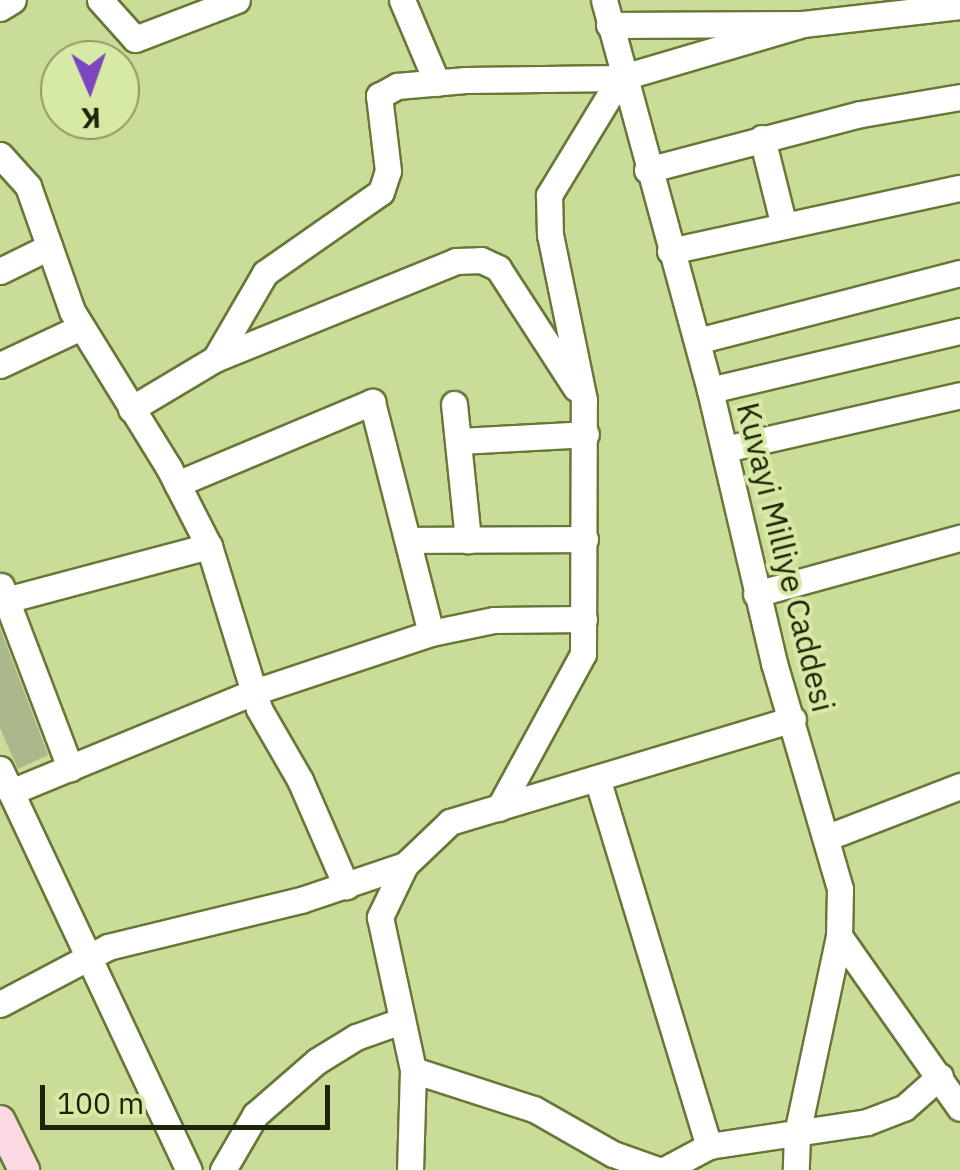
<!DOCTYPE html>
<style>
body{margin:0}
#map{position:relative;width:960px;height:1170px;overflow:hidden;background:#c9dc98;font-family:"IBM Plex Sans",sans-serif}
div>[style]{position:absolute}
[style*='--x']{left:calc(var(--x)*1px);top:calc(var(--y)*1px);width:calc(var(--w)*1px);rotate:calc(var(--a)*1deg)}
.green>*{inset:0;background:#abb88c}
.roads{filter:drop-shadow(2px 0 #687737) drop-shadow(-2px 0 #687737) drop-shadow(0 2px #687737) drop-shadow(0 -2px #687737)}
.minor>*{height:25px;margin:-12.5px;padding:0 12.5px;transform-origin:12.5px;border-radius:12.5px;background:#fff}
.major>*{height:30px;margin:-15px;padding:0 15px;transform-origin:15px;border-radius:15px;background:#fad9e2}
span{translate:-50% -50%;white-space:nowrap;text-align:center;line-height:1.15;-webkit-text-stroke:8px #d6e9a5;paint-order:stroke}
.street-label{font-size:32px;color:#1e2409}
.north{position:absolute;left:40px;top:40px;width:100px;height:100px;box-sizing:border-box;background:#d6e9a5;border:2px solid #8c9a67;border-radius:50%;rotate:178deg;font-size:28px;font-weight:700;line-height:40px;text-align:center;color:#1e2409}
.north::after{content:'';display:block;margin:auto;width:35px;height:45px;background:#7c47be;clip-path:polygon(50% 0,100% 100%,50% 72%,0 100%)}
.scale{position:absolute;left:40px;top:1085px;width:290px;height:45px;box-sizing:border-box;border:5px solid #1e2409;border-top:0;padding-left:12px;font-size:30px;line-height:35px;white-space:nowrap;color:#1e2409;-webkit-text-stroke:8px #d6e9a5;paint-order:stroke}
</style>
<div id="map">
<div class="green">
<div style="clip-path:polygon(0 628px,48px 755px,18px 769px,0 728px)"></div>
</div>
<div class="roads">
<div class="minor">
<div style="--x:100;--y:0;--w:52;--a:48.1"></div>
<div style="--x:135;--y:39;--w:109;--a:-20.9"></div>
<div style="--x:402;--y:0;--w:90;--a:67.1"></div>
<div style="--x:604;--y:0;--w:404;--a:74.8"></div>
<div style="--x:710;--y:390;--w:280;--a:76.8"></div>
<div style="--x:774;--y:663;--w:235;--a:73.7"></div>
<div style="--x:840;--y:889;--w:47;--a:91.2"></div>
<div style="--x:839;--y:936;--w:202;--a:102"></div>
<div style="--x:797;--y:1134;--w:36;--a:92"></div>
<div style="--x:0;--y:8;--w:15;--a:-32"></div>
<div style="--x:609;--y:25;--w:194;--a:-0.3"></div>
<div style="--x:803;--y:24;--w:158;--a:-6.5"></div>
<div style="--x:762;--y:138;--w:87;--a:76"></div>
<div style="--x:0;--y:155;--w:42;--a:47.9"></div>
<div style="--x:28;--y:186;--w:133;--a:70.6"></div>
<div style="--x:72;--y:311;--w:185;--a:58.3"></div>
<div style="--x:169;--y:468;--w:88;--a:62.9"></div>
<div style="--x:209;--y:546;--w:170;--a:72.9"></div>
<div style="--x:259;--y:709;--w:82;--a:60"></div>
<div style="--x:300;--y:780;--w:116;--a:66.5"></div>
<div style="--x:647;--y:170;--w:221;--a:-14.7"></div>
<div style="--x:861;--y:114;--w:100;--a:-9.7"></div>
<div style="--x:670;--y:251;--w:297;--a:-12.3"></div>
<div style="--x:0;--y:271;--w:55;--a:-26.1"></div>
<div style="--x:697;--y:341;--w:272;--a:-14.5"></div>
<div style="--x:215;--y:359;--w:99;--a:-59.8"></div>
<div style="--x:265;--y:273;--w:141;--a:-34.9"></div>
<div style="--x:381;--y:192;--w:22;--a:-72"></div>
<div style="--x:388;--y:171;--w:76;--a:-96.8"></div>
<div style="--x:379;--y:96;--w:21;--a:-29"></div>
<div style="--x:397;--y:86;--w:69;--a:-5"></div>
<div style="--x:466;--y:80;--w:154;--a:-0.7"></div>
<div style="--x:620;--y:78;--w:191;--a:-16.4"></div>
<div style="--x:0;--y:365;--w:89;--a:-25.1"></div>
<div style="--x:710;--y:390;--w:257;--a:-13.3"></div>
<div style="--x:454;--y:404;--w:137;--a:84.1"></div>
<div style="--x:131;--y:409;--w:98;--a:-30.8"></div>
<div style="--x:215;--y:359;--w:260;--a:-22.1"></div>
<div style="--x:456;--y:261;--w:25;--a:-2"></div>
<div style="--x:481;--y:260;--w:19;--a:25"></div>
<div style="--x:498;--y:268;--w:143;--a:57"></div>
<div style="--x:458;--y:441;--w:128;--a:-3.1"></div>
<div style="--x:725;--y:449;--w:241;--a:-12.9"></div>
<div style="--x:177;--y:484;--w:212;--a:-22.8"></div>
<div style="--x:372;--y:402;--w:238;--a:75.7"></div>
<div style="--x:408;--y:540;--w:177;--a:-0.3"></div>
<div style="--x:1;--y:586;--w:195;--a:69.2"></div>
<div style="--x:756;--y:594;--w:212;--a:-15.4"></div>
<div style="--x:6;--y:600;--w:210;--a:-14.9"></div>
<div style="--x:0;--y:769;--w:443;--a:64.8"></div>
<div style="--x:597;--y:778;--w:385;--a:73.1"></div>
<div style="--x:11;--y:792;--w:263;--a:-22.4"></div>
<div style="--x:254;--y:692;--w:187;--a:-18.4"></div>
<div style="--x:431;--y:633;--w:64;--a:-11.7"></div>
<div style="--x:494;--y:620;--w:90;--a:-0.6"></div>
<div style="--x:499;--y:808;--w:175;--a:-61.4"></div>
<div style="--x:583;--y:654;--w:254;--a:-89.8"></div>
<div style="--x:584;--y:400;--w:168;--a:-101.6"></div>
<div style="--x:550;--y:235;--w:40;--a:-91.4"></div>
<div style="--x:549;--y:195;--w:137;--a:-58.7"></div>
<div style="--x:828;--y:837;--w:142;--a:-21.1"></div>
<div style="--x:405;--y:865;--w:58;--a:115.7"></div>
<div style="--x:380;--y:917;--w:157;--a:77.8"></div>
<div style="--x:413;--y:1070;--w:100;--a:91.7"></div>
<div style="--x:839;--y:936;--w:210;--a:54.9"></div>
<div style="--x:0;--y:1004;--w:122;--a:-27.8"></div>
<div style="--x:108;--y:947;--w:199;--a:-13.7"></div>
<div style="--x:301;--y:900;--w:110;--a:-18.6"></div>
<div style="--x:405;--y:865;--w:62;--a:-43.7"></div>
<div style="--x:450;--y:822;--w:358;--a:-16.7"></div>
<div style="--x:413;--y:1070;--w:127;--a:17.9"></div>
<div style="--x:534;--y:1109;--w:91;--a:29.7"></div>
<div style="--x:613;--y:1154;--w:48;--a:19.6"></div>
<div style="--x:223;--y:1170;--w:64;--a:-59.8"></div>
<div style="--x:255;--y:1115;--w:82;--a:-41.1"></div>
<div style="--x:317;--y:1061;--w:46;--a:-31.6"></div>
<div style="--x:356;--y:1037;--w:48;--a:-19.6"></div>
<div style="--x:664;--y:1170;--w:51;--a:-28.1"></div>
<div style="--x:709;--y:1146;--w:160;--a:-8.6"></div>
<div style="--x:867;--y:1122;--w:40;--a:-21"></div>
<div style="--x:904;--y:1108;--w:48;--a:-41.6"></div>
</div>
<div class="major">
<div style="--x:0;--y:1121;--w:55;--a:63.9"></div>
</div>
</div>
<div class="street-label">
<span style="left:786px;top:557px;rotate:76deg">Kuvayi Milliye Caddesi</span>
</div>
<div class="north">K</div>
<div class="scale">100 m</div>
</div>
